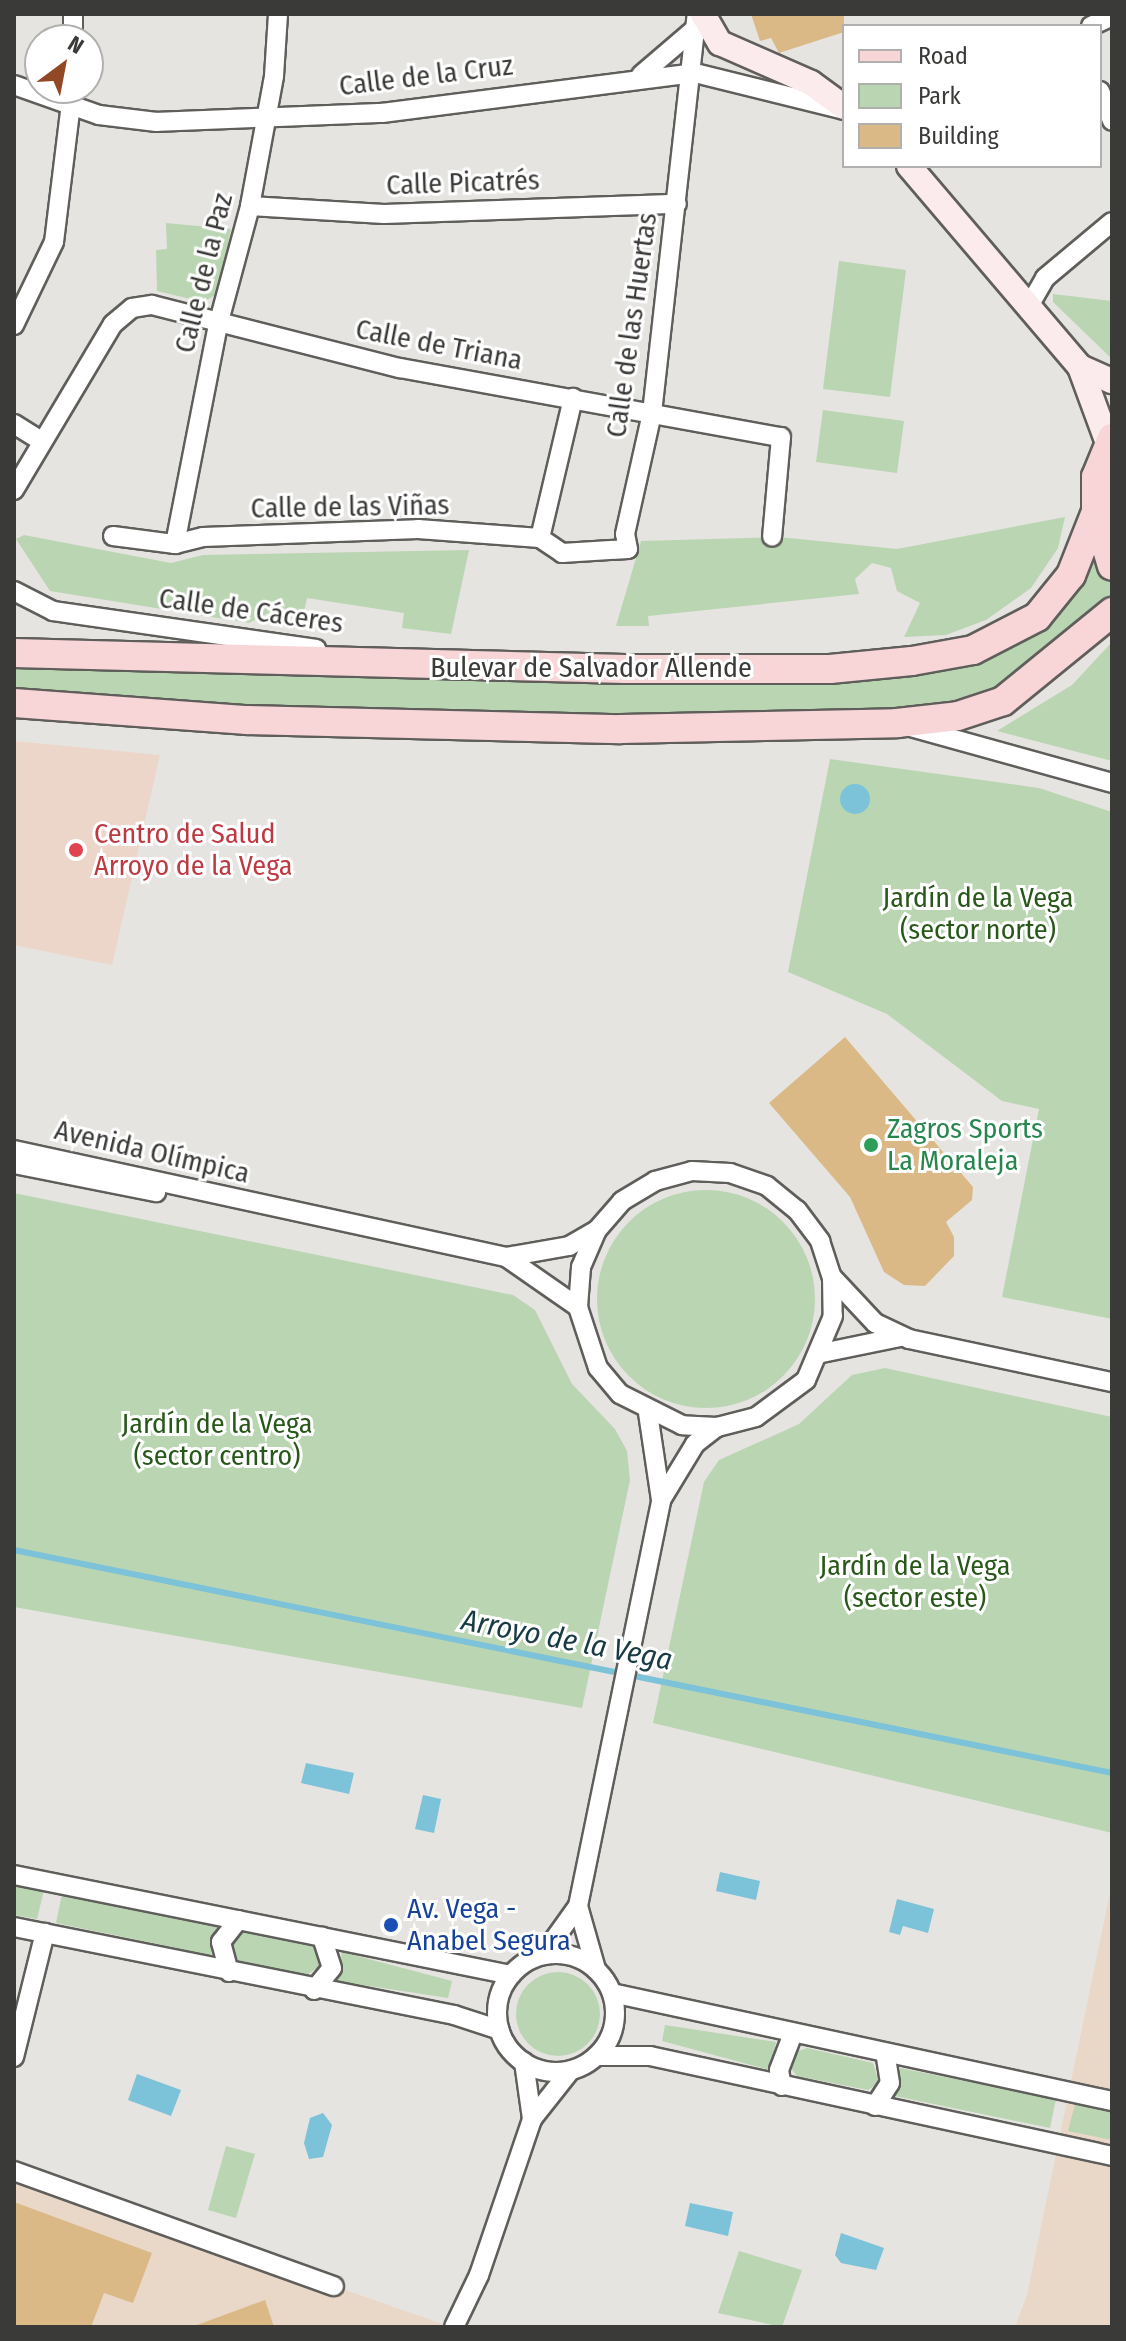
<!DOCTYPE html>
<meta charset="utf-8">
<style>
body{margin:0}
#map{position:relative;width:1126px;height:2341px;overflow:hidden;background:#e6e4e1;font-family:"Fira Sans Condensed",sans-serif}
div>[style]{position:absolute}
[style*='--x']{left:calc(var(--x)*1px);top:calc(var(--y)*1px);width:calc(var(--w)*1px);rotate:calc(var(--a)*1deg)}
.commercial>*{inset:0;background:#e9d7c7}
.medical>*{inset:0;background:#ebd6c9}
.green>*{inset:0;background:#bad5b2}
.round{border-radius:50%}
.water>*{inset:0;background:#7cc2d8}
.stream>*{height:6px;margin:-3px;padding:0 3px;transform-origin:3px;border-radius:3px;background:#7cc2d8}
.building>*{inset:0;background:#dab986}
.roads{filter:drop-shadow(2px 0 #5f5e5b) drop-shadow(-2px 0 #5f5e5b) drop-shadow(0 2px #5f5e5b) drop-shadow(0 -2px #5f5e5b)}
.street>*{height:18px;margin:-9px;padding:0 9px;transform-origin:9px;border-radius:9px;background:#fff}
.street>.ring{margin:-9px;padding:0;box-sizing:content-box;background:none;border:18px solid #fff;border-radius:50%}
.secondary>*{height:24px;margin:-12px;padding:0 12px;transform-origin:12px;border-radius:12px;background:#fcebec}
.primary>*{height:28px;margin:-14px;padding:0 14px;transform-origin:14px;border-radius:14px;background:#f8d6d8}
.dots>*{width:22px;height:22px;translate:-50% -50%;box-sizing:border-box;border:4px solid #fff;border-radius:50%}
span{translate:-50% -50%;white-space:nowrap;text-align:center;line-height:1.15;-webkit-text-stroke:6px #fff;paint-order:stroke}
.street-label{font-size:28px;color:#3a3a38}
.health-label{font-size:28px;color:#be3a42}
.left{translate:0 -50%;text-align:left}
.park-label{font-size:28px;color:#285819}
.leisure-label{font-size:28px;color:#27864d}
.transit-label{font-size:28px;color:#164399}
.water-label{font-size:30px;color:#183a44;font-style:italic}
.frame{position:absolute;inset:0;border:16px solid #3a3a38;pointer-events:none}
.legend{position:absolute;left:842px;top:24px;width:260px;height:144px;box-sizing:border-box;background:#fff;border:2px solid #b0b0af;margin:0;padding:10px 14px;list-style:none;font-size:24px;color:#3a3a38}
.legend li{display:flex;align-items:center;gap:16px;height:40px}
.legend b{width:40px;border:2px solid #b0b0af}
.north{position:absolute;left:24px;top:24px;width:80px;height:80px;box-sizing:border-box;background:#fff;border:2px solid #b0b0af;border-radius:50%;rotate:32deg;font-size:22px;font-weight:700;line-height:32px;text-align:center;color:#3a3a38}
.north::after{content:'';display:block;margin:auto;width:28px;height:36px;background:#904825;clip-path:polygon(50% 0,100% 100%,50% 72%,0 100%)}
</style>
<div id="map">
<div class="commercial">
<div style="clip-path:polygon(1112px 1883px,1112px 2327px,1015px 2327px,1027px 2295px)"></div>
<div style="clip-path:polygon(14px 2171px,334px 2286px,451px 2327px,14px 2327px)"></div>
</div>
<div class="medical">
<div style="clip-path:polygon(14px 741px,160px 755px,112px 965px,14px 945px)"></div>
</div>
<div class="green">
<div style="clip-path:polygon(166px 223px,231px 229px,219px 293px,203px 302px,157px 291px,156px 250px,167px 249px)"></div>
<div style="clip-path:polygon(839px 261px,906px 270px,890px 397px,823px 389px)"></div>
<div style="clip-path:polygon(1053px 294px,1112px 301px,1112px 359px,1053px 302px)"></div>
<div style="clip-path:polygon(823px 410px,904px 421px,897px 473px,816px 462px)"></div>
<div style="clip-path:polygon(1065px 517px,1058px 548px,1031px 588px,986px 620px,946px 635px,904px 637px,920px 603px,897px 591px,891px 568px,872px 563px,855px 579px,859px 594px,648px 616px,649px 626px,616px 626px,641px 541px,779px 537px,897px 549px)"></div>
<div style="clip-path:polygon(24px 535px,171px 563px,203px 555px,469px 550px,451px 634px,402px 628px,404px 613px,307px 598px,303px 616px,280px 607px,249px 623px,50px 591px,16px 539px)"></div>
<div style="clip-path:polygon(1097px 559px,1112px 578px,1112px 593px,1008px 684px,930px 707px,672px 719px,243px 711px,14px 693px,14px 660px,971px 660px,1039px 630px)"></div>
<div style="clip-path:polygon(1112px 642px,1112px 761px,997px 731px,1072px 685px)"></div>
<div style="clip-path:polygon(830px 759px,1039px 788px,1112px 812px,1112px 1319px,1002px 1297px,1039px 1109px,1002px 1101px,887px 1014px,788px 972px)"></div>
<div class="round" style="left:597px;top:1190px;width:218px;height:218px"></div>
<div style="clip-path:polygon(14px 1193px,513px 1295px,535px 1310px,572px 1384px,615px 1429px,627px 1451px,630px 1480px,582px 1708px,14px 1607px)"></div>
<div style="clip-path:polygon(885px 1368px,1112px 1417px,1112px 1833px,653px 1723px,704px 1482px,719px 1460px,799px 1424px,852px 1375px)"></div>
<div style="clip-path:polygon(14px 1884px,44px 1890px,37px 1919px,14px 1915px)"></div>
<div style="clip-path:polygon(62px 1894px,217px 1926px,211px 1955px,56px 1923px)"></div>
<div style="clip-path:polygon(241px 1932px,315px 1947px,324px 1963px,307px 1975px,237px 1960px,231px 1942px)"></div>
<div style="clip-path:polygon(342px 1952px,452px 1981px,448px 1998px,337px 1981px)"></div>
<div class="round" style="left:516px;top:1972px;width:84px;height:84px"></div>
<div style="clip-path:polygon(665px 2025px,776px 2042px,770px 2070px,662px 2041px)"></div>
<div style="clip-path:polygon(807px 2048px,873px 2063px,879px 2083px,868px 2090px,797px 2076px,789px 2066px,793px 2053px)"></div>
<div style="clip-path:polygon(900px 2068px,1056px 2099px,1050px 2128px,895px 2096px)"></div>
<div style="clip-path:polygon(1075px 2104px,1112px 2111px,1112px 2140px,1068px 2131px)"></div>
<div style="clip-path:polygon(226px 2146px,255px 2154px,236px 2218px,208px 2210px)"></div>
<div style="clip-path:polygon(739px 2251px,802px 2270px,782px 2327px,718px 2313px)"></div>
</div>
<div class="water">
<div class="round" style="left:840px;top:784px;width:30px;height:30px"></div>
<div style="clip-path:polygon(306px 1763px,354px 1773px,349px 1794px,301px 1783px)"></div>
<div style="clip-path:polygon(423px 1795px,441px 1799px,434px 1833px,415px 1829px)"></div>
<div style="clip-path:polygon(720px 1872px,760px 1881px,756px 1900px,716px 1891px)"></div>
<div style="clip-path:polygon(897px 1899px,934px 1909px,928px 1933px,903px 1926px,900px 1935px,889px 1932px)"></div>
<div style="clip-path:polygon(137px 2074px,181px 2090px,171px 2116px,128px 2100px)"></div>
<div style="clip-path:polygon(323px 2113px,332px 2125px,323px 2157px,309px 2159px,304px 2143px,310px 2118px)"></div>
<div style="clip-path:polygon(690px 2203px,733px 2212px,728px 2236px,685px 2226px)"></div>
<div style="clip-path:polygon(841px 2233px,884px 2248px,876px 2270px,841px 2263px,835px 2255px)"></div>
</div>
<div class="stream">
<div style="--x:14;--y:1550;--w:1120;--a:11.48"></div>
</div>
<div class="building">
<div style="clip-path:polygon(751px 14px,844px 14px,844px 32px,779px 53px,771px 38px,760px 41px)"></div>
<div style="clip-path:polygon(845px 1037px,973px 1187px,972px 1200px,946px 1222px,954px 1237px,954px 1256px,925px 1286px,904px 1285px,884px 1272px,850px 1197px,769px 1103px)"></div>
<div style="clip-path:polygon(14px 2202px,152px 2253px,133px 2303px,104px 2293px,91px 2327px,14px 2327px)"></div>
<div style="clip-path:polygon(265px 2300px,274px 2327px,197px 2327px,197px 2325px)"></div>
</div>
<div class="roads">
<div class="street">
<div style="--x:1091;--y:26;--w:23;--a:-25"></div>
<div style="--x:73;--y:40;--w:26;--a:-90"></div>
<div style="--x:641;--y:75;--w:74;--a:-40.6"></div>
<div style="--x:14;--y:85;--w:90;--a:19.4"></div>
<div style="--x:99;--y:115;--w:58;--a:6.9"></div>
<div style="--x:157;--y:122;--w:225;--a:-2.3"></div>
<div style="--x:382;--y:113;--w:316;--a:-7.3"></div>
<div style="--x:695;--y:73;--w:150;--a:13.9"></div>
<div style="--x:1100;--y:91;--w:32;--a:68"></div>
<div style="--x:250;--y:206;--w:134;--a:3.4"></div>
<div style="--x:384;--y:214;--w:293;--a:-2"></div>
<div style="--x:1029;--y:306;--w:32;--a:-60"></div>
<div style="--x:1045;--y:278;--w:87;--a:-39.9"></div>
<div style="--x:14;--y:325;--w:92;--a:-64.3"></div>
<div style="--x:54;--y:242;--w:155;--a:-83"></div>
<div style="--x:14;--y:424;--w:31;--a:32"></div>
<div style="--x:14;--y:490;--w:193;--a:-59.2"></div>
<div style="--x:113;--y:324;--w:25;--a:-40"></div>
<div style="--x:132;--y:308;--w:20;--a:-9"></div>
<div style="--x:152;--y:305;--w:256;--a:14.3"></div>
<div style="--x:400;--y:368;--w:387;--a:10.3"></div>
<div style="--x:781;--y:437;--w:100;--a:95.1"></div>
<div style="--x:113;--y:536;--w:63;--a:7.4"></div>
<div style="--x:175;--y:544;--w:29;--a:-14"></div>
<div style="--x:203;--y:537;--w:215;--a:-2.1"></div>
<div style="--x:418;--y:529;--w:122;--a:4.2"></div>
<div style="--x:540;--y:538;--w:27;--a:34"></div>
<div style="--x:562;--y:553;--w:66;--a:-3.5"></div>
<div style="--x:628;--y:549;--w:15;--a:-101"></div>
<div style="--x:625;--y:534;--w:124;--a:-77.4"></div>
<div style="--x:652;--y:413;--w:402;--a:-83.6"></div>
<div style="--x:540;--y:538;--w:144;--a:-76.7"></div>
<div style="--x:175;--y:544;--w:223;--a:-78.9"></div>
<div style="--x:218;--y:325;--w:123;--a:-74.9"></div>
<div style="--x:250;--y:206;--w:132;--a:-79.5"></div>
<div style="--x:274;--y:76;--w:62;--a:-86.3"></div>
<div style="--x:14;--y:591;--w:44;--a:27.1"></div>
<div style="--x:53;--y:611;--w:266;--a:8.2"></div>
<div style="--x:907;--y:726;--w:213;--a:15.5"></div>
<div style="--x:14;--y:1150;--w:504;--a:12.27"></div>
<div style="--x:506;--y:1257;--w:64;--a:-9.9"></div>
<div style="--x:569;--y:1246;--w:32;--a:-30"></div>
<div style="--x:14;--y:1164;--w:145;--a:11.2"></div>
<div style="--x:506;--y:1257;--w:88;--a:34.8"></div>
<div style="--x:832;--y:1277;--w:39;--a:89"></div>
<div style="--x:833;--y:1316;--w:69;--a:112.9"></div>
<div style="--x:806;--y:1380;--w:62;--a:143.5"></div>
<div style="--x:756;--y:1417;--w:40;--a:165.6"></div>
<div style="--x:717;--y:1427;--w:35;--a:-177"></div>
<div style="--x:682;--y:1425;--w:69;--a:-153.4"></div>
<div style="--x:620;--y:1394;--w:34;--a:-130"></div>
<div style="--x:598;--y:1368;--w:64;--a:-108.2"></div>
<div style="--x:578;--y:1307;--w:40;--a:-85.7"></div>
<div style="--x:581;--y:1267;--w:40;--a:-66.6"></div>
<div style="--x:597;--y:1230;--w:38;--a:-49"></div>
<div style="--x:622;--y:1201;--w:39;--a:-31"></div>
<div style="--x:655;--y:1181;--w:38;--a:-15"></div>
<div style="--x:692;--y:1171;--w:38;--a:3"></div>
<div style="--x:730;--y:1173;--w:39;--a:19"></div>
<div style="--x:767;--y:1186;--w:38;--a:39"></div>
<div style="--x:797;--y:1210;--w:39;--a:53"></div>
<div style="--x:820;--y:1241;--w:38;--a:72"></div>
<div style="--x:832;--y:1277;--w:63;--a:46.9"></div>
<div style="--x:875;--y:1323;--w:38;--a:25"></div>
<div style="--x:909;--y:1339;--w:208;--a:12"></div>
<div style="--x:822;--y:1353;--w:80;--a:-11.6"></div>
<div style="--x:661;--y:1500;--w:66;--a:-58.7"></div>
<div style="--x:695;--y:1444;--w:28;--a:-38"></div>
<div style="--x:14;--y:1875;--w:507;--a:11.38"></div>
<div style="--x:578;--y:1906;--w:66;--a:74.1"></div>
<div style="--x:14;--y:1927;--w:449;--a:11.3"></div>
<div style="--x:454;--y:2015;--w:48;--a:18.1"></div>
<div class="ring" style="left:497px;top:1954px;width:100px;height:100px"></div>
<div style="--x:543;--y:1955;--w:60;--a:-54.5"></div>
<div style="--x:578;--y:1906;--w:414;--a:-78.4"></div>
<div style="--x:661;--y:1500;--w:88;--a:-98.5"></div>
<div style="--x:229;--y:1972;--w:31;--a:-105"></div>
<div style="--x:221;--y:1942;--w:28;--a:-52"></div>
<div style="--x:314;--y:1990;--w:28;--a:-51"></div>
<div style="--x:332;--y:1968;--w:33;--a:-108"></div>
<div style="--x:612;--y:1993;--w:512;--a:12.19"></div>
<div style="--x:597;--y:2056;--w:53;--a:0"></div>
<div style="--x:650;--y:2056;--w:473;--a:12.2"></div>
<div style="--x:14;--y:2057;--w:128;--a:-76"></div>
<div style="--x:524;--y:2062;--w:58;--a:82"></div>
<div style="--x:782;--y:2086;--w:16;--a:-101"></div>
<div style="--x:779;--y:2070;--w:39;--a:-69"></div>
<div style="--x:875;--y:2106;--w:27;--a:-57"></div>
<div style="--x:890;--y:2083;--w:30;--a:-99"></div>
<div style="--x:14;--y:2171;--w:340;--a:19.8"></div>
<div style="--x:454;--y:2327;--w:58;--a:-64.3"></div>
<div style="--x:479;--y:2275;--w:165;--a:-71.2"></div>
<div style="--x:532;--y:2119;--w:61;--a:-51.6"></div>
</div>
<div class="secondary">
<div style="--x:703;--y:14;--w:34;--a:60"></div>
<div style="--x:720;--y:43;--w:99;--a:23.7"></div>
<div style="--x:811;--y:83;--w:41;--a:36"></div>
<div style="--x:909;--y:166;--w:264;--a:49.6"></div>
<div style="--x:1080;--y:367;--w:81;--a:69.8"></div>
<div style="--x:1080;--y:367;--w:35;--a:24"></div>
</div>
<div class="primary">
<div style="--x:1112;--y:438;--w:42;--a:112.3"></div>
<div style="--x:1096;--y:477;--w:35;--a:90"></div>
<div style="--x:1096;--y:512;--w:56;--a:73.5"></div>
<div style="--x:14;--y:653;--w:611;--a:1.5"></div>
<div style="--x:625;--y:669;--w:205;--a:0"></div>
<div style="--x:830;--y:669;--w:82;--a:-5.6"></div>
<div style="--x:912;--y:661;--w:62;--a:-10.2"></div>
<div style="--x:973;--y:650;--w:72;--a:-27.3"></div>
<div style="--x:1037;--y:617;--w:54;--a:-51"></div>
<div style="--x:1071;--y:575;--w:68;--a:-68.4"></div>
<div style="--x:14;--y:703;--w:234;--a:4.2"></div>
<div style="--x:247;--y:720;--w:374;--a:1.4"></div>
<div style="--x:621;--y:729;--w:276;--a:-1.2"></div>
<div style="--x:897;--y:723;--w:61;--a:-6.5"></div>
<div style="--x:958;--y:716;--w:47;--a:-18.4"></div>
<div style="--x:1003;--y:701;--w:141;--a:-39.2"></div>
</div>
</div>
<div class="dots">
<div style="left:76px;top:850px;background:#e0444e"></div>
<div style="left:871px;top:1145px;background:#2e9e5b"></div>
<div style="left:391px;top:1925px;background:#1a4fb4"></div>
</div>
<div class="street-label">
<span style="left:426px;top:76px;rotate:-7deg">Calle de la Cruz</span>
<span style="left:463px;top:183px;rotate:-2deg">Calle Picatrés</span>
<span style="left:204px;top:273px;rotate:-76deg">Calle de la Paz</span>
<span style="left:632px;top:325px;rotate:-82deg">Calle de las Huertas</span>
<span style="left:439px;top:345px;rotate:11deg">Calle de Triana</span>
<span style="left:350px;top:507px;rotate:-1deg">Calle de las Viñas</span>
<span style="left:251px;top:611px;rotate:8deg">Calle de Cáceres</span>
<span style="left:591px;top:668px">Bulevar de Salvador Allende</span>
<span style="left:152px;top:1152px;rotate:13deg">Avenida Olímpica</span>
</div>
<div class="health-label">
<span class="left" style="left:94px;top:850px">Centro de Salud<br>Arroyo de la Vega</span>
</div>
<div class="park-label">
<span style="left:978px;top:914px">Jardín de la Vega<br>(sector norte)</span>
<span style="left:217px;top:1440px">Jardín de la Vega<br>(sector centro)</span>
<span style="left:915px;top:1582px">Jardín de la Vega<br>(sector este)</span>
</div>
<div class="leisure-label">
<span class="left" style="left:887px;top:1145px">Zagros Sports<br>La Moraleja</span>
</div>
<div class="transit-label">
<span class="left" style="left:407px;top:1925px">Av. Vega -<br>Anabel Segura</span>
</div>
<div class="water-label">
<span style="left:567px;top:1640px;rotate:11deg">Arroyo de la Vega</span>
</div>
<div class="frame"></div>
<ul class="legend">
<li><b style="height:10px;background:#f8d6d8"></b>Road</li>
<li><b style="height:22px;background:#bad5b2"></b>Park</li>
<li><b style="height:22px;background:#dab986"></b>Building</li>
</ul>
<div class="north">N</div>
</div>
